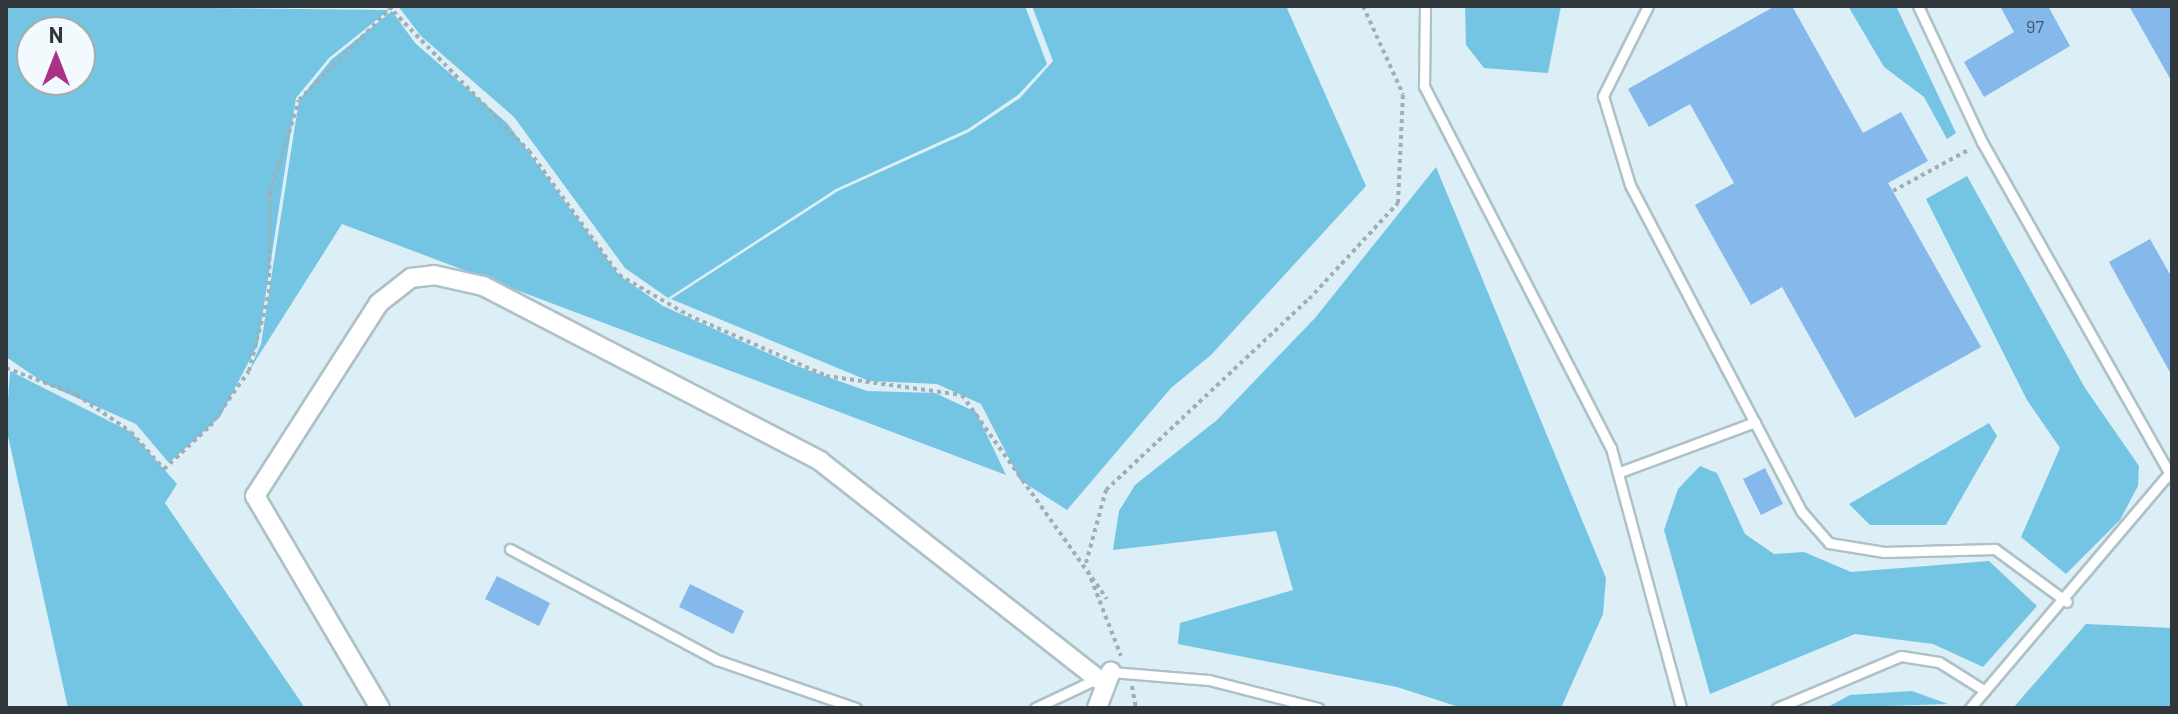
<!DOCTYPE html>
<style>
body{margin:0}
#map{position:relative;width:2178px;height:714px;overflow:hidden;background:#dceef6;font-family:Barlow,sans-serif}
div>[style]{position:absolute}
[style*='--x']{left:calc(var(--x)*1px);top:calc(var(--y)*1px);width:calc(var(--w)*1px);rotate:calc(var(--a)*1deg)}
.green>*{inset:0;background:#74c5e4}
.building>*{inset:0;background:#85b8eb}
.path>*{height:4px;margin-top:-2px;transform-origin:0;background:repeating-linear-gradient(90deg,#a1afb5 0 4px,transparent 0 8px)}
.roads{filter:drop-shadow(2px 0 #afc1c8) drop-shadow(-2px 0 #afc1c8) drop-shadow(0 2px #afc1c8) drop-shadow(0 -2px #afc1c8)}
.service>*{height:9px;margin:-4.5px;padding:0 4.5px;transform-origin:4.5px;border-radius:4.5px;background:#fff}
.minor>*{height:18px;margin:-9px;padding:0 9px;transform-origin:9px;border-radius:9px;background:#fff}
span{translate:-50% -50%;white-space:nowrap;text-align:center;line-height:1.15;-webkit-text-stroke:6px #f2fafd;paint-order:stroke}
.number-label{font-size:18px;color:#455766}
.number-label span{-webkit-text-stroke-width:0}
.frame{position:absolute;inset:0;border:8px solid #30373a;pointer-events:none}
.north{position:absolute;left:16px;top:16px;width:80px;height:80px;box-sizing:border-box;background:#f2fafd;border:2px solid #a4acaf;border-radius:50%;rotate:0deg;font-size:22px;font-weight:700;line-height:32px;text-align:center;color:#30373a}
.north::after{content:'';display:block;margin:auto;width:28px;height:36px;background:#ac3286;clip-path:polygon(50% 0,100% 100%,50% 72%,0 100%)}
</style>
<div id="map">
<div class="green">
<div style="clip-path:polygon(evenodd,6px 6px,389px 10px,329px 58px,296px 98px,258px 344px,220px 417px,169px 463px,136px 424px,46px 384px,6px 357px,6px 6px,32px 32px,80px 32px,80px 80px,32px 80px,32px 32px)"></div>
<div style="clip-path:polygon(398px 6px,1025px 6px,1047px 64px,1018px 95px,968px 129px,836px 189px,668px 298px,625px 268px,514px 117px,421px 36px)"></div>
<div style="clip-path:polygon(1032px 6px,1286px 6px,1366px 186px,1211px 355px,1171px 388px,1067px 510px,1020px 480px,981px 404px,937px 384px,869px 381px,671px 299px,838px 191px,969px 132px,1020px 98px,1053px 61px)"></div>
<div style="clip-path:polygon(1465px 6px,1561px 6px,1548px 73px,1484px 68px,1466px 45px)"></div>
<div style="clip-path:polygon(1848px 6px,1896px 6px,1956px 133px,1947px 139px,1924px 97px,1884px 67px)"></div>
<div style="clip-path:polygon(392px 11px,415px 43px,507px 123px,619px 275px,663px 306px,794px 365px,867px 391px,935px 393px,976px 412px,1006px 475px,342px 224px,249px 371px,261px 344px,299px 100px,331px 60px)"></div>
<div style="clip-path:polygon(1436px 167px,1606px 578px,1603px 614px,1561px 708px,1462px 708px,1397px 687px,1178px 644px,1180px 623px,1293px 590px,1276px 531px,1113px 550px,1119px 511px,1135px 485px,1217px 420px,1315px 318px)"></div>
<div style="clip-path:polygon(1967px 176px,2085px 388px,2139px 466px,2138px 486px,2120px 520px,2066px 574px,2021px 537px,2060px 448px,2027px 400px,1926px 199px)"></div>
<div style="clip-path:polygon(10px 371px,131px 432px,177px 484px,165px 503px,305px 708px,68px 708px,6px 427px)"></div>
<div style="clip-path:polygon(1989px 423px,1997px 436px,1946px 525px,1870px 525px,1849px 504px)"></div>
<div style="clip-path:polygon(1700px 466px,1717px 473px,1745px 534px,1774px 554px,1804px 552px,1851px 572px,1989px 561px,2037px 606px,1983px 667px,1933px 644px,1855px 634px,1710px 694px,1664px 530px,1678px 489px)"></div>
<div style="clip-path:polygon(2086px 624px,2172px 628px,2172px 708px,2013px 708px)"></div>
<div style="clip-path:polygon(1912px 691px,1948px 704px,1826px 708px,1850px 695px)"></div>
</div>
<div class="building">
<div style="clip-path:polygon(1775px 6px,1792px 6px,1863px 133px,1901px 112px,1928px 161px,1888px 183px,1981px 347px,1855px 418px,1782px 287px,1751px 305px,1695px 205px,1734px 183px,1690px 104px,1649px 127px,1628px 89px)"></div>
<div style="clip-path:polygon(2000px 6px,2048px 6px,2070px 46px,1984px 97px,1964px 62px,2014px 32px)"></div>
<div style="clip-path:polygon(2129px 6px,2172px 6px,2172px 82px)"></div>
<div style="clip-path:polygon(2150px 239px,2172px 278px,2172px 376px,2109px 262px)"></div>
<div style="clip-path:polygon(1765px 468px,1783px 504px,1761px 515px,1743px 479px)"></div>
<div style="clip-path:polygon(497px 576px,550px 603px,539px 626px,485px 599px)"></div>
<div style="clip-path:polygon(690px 584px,744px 611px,733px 634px,679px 607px)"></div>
</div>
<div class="path">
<div style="--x:388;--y:6;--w:202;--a:45.8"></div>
<div style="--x:529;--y:151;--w:153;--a:54"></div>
<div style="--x:619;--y:275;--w:80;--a:30.1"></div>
<div style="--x:688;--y:315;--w:151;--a:23.8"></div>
<div style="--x:826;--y:376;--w:137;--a:8"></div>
<div style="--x:962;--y:395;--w:250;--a:54.6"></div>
<div style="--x:1363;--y:6;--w:97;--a:65.6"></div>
<div style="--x:1893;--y:191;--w:88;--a:-28.6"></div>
<div style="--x:6;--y:368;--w:76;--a:20.8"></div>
<div style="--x:77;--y:395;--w:65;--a:34.4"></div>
<div style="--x:131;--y:432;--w:50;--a:48.3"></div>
<div style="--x:164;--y:469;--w:63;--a:-43.1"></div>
<div style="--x:210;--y:426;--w:67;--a:-54.7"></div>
<div style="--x:249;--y:371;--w:81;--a:-75.6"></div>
<div style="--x:269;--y:293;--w:99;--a:-89.4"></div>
<div style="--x:270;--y:194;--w:98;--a:-72.9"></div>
<div style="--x:299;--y:100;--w:133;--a:-45"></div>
<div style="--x:1086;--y:563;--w:76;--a:-74.7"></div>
<div style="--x:1106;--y:490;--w:279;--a:-43.3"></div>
<div style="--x:1309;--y:299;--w:131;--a:-47.2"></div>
<div style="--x:1398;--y:203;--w:109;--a:-87.4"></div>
<div style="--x:1088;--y:571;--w:91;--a:68.8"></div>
<div style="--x:1132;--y:686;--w:22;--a:80"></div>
</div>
<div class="roads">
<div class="service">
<div style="--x:1425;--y:6;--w:80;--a:90.7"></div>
<div style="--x:1424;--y:86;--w:407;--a:62.7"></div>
<div style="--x:1611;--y:448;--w:269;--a:74.9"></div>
<div style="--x:1648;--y:6;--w:101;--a:116.6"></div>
<div style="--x:1603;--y:96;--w:93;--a:73.1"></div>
<div style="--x:1630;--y:185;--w:369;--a:62.3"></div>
<div style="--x:1802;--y:512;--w:41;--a:48.9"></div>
<div style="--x:1829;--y:543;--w:56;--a:9.3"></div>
<div style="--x:1884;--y:552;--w:111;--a:-1.5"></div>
<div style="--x:1995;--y:549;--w:89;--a:36.4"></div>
<div style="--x:1918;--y:6;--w:150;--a:64.8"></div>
<div style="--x:1982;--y:142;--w:386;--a:60.5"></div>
<div style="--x:1620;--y:472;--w:144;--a:-20.3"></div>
<div style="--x:510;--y:549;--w:235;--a:28.2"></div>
<div style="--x:717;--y:660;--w:147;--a:19.1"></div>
<div style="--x:1035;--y:708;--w:84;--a:-25.3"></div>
<div style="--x:1111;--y:672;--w:98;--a:4.7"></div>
<div style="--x:1209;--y:680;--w:113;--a:14.4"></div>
<div style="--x:1777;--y:708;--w:134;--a:-22.8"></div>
<div style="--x:1901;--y:656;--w:38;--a:9"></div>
<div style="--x:1939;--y:662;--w:54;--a:32.2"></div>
<div style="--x:1970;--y:708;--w:303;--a:-49.7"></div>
</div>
<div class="minor">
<div style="--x:380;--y:708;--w:246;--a:-120.5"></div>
<div style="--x:255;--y:496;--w:229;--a:-57.3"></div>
<div style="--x:379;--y:303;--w:41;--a:-38"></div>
<div style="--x:411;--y:278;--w:23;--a:-7"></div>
<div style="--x:434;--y:275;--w:50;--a:12.7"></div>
<div style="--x:483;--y:286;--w:380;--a:27.4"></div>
<div style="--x:820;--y:461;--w:353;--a:38.1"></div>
<div style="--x:1097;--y:708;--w:39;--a:-69"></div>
</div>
</div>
<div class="number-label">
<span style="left:2035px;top:26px">97</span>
</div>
<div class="frame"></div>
<div class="north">N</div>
</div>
